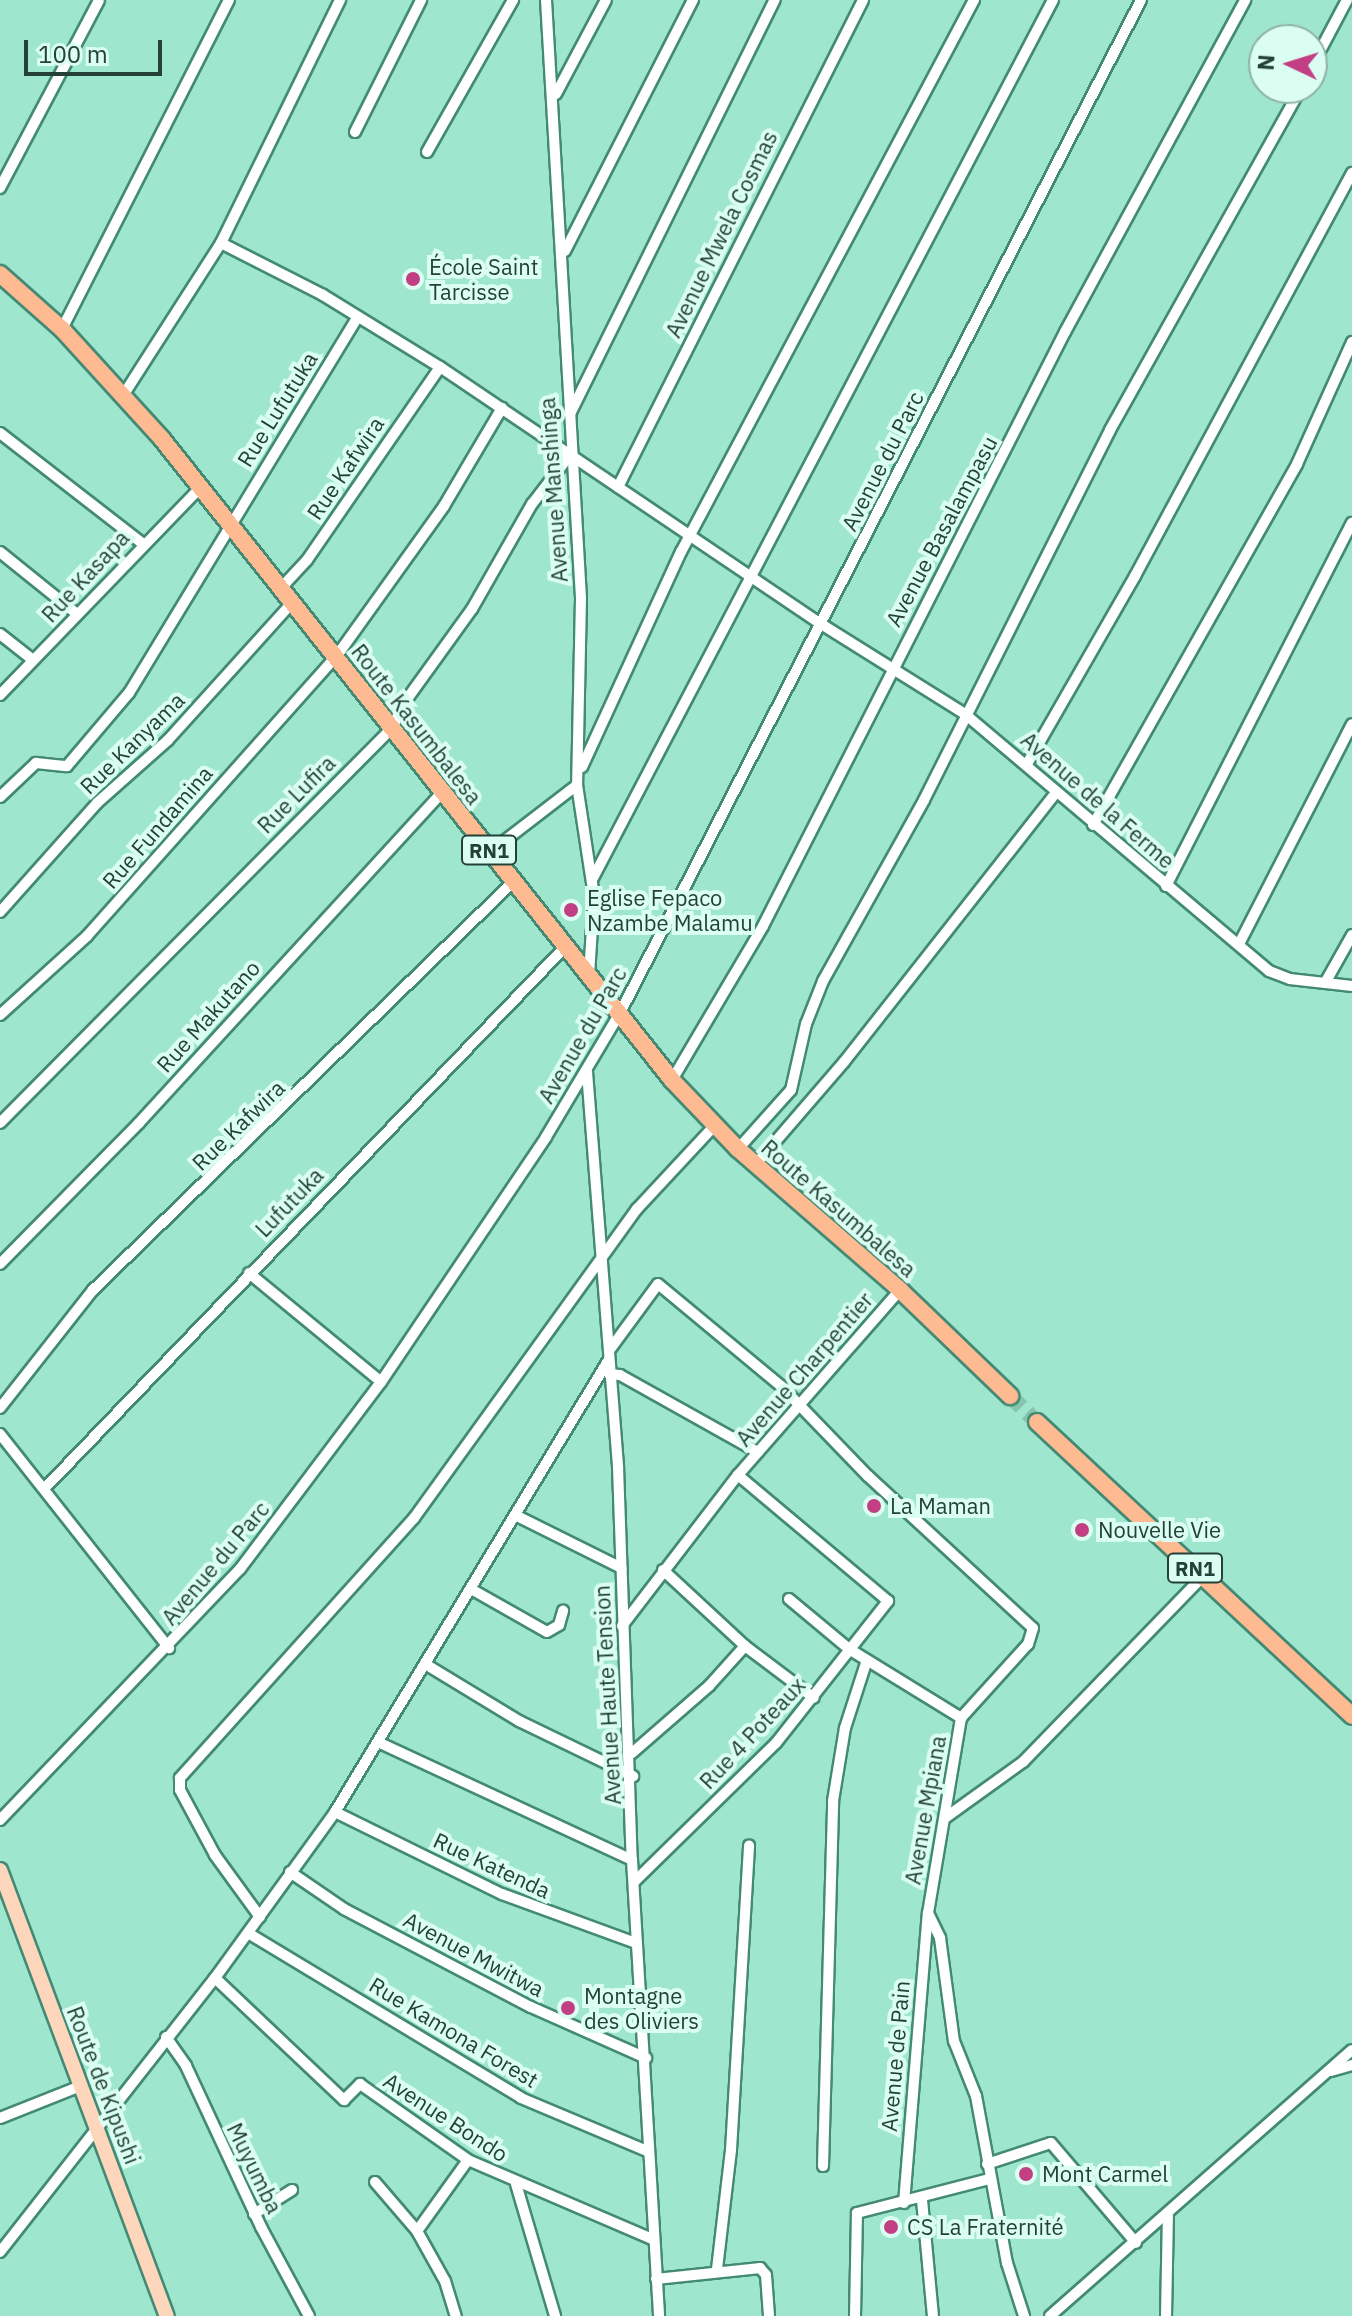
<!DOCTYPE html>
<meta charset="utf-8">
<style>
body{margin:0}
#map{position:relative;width:1352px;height:2316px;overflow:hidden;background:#9ee6ce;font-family:"IBM Plex Sans",sans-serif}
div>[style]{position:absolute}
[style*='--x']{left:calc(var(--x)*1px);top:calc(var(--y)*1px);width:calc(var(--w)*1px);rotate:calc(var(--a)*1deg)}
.highway-tunnel>*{height:16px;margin-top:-8px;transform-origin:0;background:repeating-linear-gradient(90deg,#85c5b0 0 16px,transparent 0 24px)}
.roads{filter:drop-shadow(2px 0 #438a75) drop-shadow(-2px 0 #438a75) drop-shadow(0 2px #438a75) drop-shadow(0 -2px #438a75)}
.minor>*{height:10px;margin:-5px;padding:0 5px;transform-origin:5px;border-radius:5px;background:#fff}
.major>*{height:14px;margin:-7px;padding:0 7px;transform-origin:7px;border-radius:7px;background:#fed6bc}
.highway>*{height:16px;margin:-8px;padding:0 8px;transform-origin:8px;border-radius:8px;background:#feba90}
.dots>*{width:22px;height:22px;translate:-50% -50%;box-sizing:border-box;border:4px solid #dbfef2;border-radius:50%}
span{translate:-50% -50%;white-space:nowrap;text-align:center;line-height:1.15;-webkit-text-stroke:8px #dbfef2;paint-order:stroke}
.shield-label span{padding:2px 6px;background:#dbfef2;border:2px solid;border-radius:6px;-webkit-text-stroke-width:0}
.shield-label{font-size:20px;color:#234138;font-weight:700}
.street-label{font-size:22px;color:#234138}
.poi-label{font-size:22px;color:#234138}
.left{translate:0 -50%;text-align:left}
.north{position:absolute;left:1248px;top:24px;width:80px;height:80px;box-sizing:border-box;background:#dbfef2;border:2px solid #91b2a8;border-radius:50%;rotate:274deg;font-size:22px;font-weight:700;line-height:32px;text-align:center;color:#234138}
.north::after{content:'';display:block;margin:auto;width:28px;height:36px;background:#c33f84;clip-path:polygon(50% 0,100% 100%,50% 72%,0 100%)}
.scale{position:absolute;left:24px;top:40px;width:138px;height:36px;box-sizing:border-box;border:4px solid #234138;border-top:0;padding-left:10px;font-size:24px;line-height:28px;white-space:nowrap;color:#234138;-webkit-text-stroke:6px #dbfef2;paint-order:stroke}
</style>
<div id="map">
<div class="highway-tunnel">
<div style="--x:1010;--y:1396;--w:37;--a:44"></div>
</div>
<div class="roads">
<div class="minor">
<div style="--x:546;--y:0;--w:599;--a:86.65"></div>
<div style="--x:581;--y:598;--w:187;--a:91.2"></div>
<div style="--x:577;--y:785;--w:112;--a:81.3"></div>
<div style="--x:594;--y:896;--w:80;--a:93.6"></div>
<div style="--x:1312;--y:66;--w:75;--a:-62.1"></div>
<div style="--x:556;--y:94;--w:106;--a:-62"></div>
<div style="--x:355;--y:132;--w:148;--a:-63.4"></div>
<div style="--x:427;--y:152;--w:175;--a:-60.5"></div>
<div style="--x:0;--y:188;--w:212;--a:-62.2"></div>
<div style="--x:221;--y:243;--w:114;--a:27"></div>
<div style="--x:323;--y:295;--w:137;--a:31.6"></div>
<div style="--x:440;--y:367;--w:460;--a:34"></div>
<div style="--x:821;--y:624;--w:170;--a:32"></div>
<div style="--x:965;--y:714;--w:398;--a:40.2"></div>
<div style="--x:1269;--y:971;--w:22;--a:21"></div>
<div style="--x:1290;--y:979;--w:62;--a:6.4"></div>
<div style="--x:565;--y:251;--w:282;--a:-63"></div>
<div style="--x:62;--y:329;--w:369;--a:-63.1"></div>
<div style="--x:124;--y:394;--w:179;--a:-57.3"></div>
<div style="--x:221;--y:243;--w:271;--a:-63.9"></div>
<div style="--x:570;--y:414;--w:462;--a:-63.7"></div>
<div style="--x:0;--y:433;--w:180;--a:37.8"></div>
<div style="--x:618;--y:487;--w:545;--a:-63.29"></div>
<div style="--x:0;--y:552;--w:99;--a:38.8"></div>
<div style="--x:281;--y:588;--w:38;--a:-47"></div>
<div style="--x:307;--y:560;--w:234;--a:-55.4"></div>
<div style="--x:0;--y:634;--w:42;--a:38.2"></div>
<div style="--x:0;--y:695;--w:289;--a:-46"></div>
<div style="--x:1027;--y:764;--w:217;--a:-60.1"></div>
<div style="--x:1135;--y:576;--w:458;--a:-61.7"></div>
<div style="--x:582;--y:767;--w:237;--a:-65.3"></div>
<div style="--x:681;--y:552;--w:625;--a:-62.04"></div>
<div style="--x:0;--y:797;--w:50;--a:-43.4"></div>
<div style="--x:36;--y:763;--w:31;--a:6"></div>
<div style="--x:67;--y:766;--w:96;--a:-49.7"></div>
<div style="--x:129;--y:693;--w:440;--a:-58.7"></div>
<div style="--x:1093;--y:825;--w:415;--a:-60.5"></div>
<div style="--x:1297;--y:464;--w:134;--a:-65.7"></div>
<div style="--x:490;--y:852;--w:110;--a:-37.6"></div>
<div style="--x:593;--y:878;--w:991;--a:-62.35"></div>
<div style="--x:1166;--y:886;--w:408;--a:-62.9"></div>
<div style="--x:0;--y:912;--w:146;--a:-48.3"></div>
<div style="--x:97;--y:803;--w:95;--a:-41.6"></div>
<div style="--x:168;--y:740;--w:185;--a:-47.9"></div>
<div style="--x:1239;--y:944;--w:247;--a:-62.8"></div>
<div style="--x:1325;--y:983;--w:55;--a:-60.6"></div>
<div style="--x:0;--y:1015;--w:118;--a:-42.2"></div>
<div style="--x:87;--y:936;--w:374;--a:-48.3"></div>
<div style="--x:336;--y:657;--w:186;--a:-54.4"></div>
<div style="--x:444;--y:506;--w:114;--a:-59.4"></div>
<div style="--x:587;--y:1072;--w:396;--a:85.5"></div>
<div style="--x:618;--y:1467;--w:393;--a:88"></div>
<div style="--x:632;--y:1860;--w:457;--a:86.6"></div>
<div style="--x:672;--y:1080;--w:179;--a:-59.4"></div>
<div style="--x:763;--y:926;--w:666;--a:-63.05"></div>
<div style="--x:1065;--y:332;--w:378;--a:-61.5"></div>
<div style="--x:0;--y:1123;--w:558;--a:-45.22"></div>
<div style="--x:393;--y:727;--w:23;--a:-67"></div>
<div style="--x:402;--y:706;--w:120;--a:-54.2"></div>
<div style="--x:472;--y:609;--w:121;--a:-60.3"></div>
<div style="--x:532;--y:504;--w:62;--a:-52.2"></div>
<div style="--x:738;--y:1149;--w:79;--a:-48.1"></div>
<div style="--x:791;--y:1090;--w:68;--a:-77.2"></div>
<div style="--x:806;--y:1024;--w:46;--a:-68.4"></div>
<div style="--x:823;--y:981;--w:207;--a:-60.8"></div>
<div style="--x:924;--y:800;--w:414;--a:-63.3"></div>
<div style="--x:1110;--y:430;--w:392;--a:-60.8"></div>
<div style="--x:756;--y:1164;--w:135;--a:-49.2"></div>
<div style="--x:844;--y:1062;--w:342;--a:-51.8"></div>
<div style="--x:0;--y:1264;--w:198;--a:-45.4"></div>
<div style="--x:139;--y:1123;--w:449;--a:-47.5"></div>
<div style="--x:249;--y:1273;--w:171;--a:39.5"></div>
<div style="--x:611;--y:1348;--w:79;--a:-53.7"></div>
<div style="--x:658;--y:1284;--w:160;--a:39.7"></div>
<div style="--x:781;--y:1386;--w:125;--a:46"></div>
<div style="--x:868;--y:1476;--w:224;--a:42.7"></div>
<div style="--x:1033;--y:1628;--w:17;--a:107"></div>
<div style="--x:1028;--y:1644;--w:100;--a:132.2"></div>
<div style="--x:961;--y:1718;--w:198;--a:99.6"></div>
<div style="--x:928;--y:1913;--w:28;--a:64"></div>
<div style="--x:940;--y:1938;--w:104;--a:82.3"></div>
<div style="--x:954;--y:2041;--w:59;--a:68.2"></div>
<div style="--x:976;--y:2096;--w:170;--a:79.5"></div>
<div style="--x:1007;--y:2263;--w:56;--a:72.2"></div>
<div style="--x:609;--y:1374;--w:11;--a:5"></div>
<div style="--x:620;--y:1375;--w:158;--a:29.2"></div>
<div style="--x:0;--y:1408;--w:150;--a:-51.8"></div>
<div style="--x:93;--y:1290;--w:587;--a:-44.17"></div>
<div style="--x:0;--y:1434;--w:273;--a:51.7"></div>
<div style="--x:45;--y:1488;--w:750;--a:-46.13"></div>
<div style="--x:515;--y:1515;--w:119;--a:26.4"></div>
<div style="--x:663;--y:1570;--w:112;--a:42.8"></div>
<div style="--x:745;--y:1646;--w:86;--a:37"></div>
<div style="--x:471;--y:1589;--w:87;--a:29.5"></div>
<div style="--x:547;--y:1632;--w:14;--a:-30"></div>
<div style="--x:559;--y:1625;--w:15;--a:-74"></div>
<div style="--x:789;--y:1599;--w:78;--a:39.8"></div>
<div style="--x:849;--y:1649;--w:132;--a:31.6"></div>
<div style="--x:622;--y:1626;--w:190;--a:-52.5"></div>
<div style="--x:738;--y:1475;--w:246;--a:-48.8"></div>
<div style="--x:427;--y:1665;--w:108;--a:31.3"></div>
<div style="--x:519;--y:1721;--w:127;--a:25.8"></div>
<div style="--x:380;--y:1743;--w:278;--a:24.9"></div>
<div style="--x:632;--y:1753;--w:102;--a:-41"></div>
<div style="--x:709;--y:1686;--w:54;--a:-48"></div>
<div style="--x:335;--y:1812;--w:186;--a:26.2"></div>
<div style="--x:502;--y:1894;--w:143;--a:20.1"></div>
<div style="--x:945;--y:1818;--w:96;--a:-35.7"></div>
<div style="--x:1023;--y:1762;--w:259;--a:-45.9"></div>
<div style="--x:0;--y:1820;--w:347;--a:-46.3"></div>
<div style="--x:240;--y:1569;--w:234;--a:-53"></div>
<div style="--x:381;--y:1382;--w:295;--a:-56"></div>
<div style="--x:546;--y:1137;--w:144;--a:-59.2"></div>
<div style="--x:620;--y:1013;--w:1139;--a:-62.78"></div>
<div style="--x:290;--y:1872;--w:65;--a:34.4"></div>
<div style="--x:344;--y:1909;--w:211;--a:27.7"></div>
<div style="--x:531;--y:2007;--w:126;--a:23.9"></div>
<div style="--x:634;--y:1882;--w:199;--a:-44.4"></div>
<div style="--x:776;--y:1743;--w:181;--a:-51.7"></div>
<div style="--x:888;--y:1601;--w:196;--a:-140"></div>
<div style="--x:260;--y:1917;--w:77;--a:-126"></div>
<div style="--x:215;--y:1855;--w:74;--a:-118.3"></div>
<div style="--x:180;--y:1790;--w:12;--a:-90"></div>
<div style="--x:180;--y:1778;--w:350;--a:-48"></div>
<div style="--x:414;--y:1518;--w:381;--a:-54.2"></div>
<div style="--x:637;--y:1209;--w:113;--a:-47.1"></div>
<div style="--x:248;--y:1933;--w:319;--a:31.1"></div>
<div style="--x:521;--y:2098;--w:137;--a:22.8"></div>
<div style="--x:215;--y:1978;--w:178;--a:43.4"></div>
<div style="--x:344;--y:2100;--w:23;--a:-45"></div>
<div style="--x:360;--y:2084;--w:132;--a:35.1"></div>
<div style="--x:468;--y:2160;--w:200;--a:23.2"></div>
<div style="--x:166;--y:2037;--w:35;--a:55"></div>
<div style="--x:186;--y:2066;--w:178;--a:65"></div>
<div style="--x:261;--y:2227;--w:101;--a:61.7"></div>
<div style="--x:1331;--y:2071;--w:22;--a:-16"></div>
<div style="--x:0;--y:2118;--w:87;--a:-21.6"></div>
<div style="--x:987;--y:2164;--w:67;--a:-18.2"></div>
<div style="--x:1051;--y:2143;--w:131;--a:49.6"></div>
<div style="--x:823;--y:2166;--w:365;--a:-88.4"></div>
<div style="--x:833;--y:1801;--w:74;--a:-80.7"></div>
<div style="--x:845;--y:1728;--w:71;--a:-72.1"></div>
<div style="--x:375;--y:2182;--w:65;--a:49.4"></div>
<div style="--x:417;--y:2231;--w:57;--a:60.8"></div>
<div style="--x:445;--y:2281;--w:37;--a:73"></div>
<div style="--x:516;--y:2184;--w:138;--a:73.5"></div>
<div style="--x:922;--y:2200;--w:117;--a:84.6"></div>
<div style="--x:904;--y:2203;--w:290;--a:-85.3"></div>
<div style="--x:254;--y:2214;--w:45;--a:-32.3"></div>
<div style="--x:417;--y:2231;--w:87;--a:-54.3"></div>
<div style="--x:0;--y:2252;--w:348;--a:-51.9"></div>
<div style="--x:215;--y:1978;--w:205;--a:-54.1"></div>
<div style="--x:335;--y:1812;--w:527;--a:-58.81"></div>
<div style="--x:717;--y:2269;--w:120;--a:-83.3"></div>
<div style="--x:731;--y:2150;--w:305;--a:-86.6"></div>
<div style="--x:656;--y:2279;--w:105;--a:-6"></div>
<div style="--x:760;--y:2268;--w:9;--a:49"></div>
<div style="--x:766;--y:2275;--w:41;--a:85.8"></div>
<div style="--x:855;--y:2316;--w:103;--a:-88.9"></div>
<div style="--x:857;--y:2213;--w:136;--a:-14.4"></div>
<div style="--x:1050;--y:2316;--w:402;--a:-41.4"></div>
<div style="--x:1166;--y:2316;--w:100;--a:-88.9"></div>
</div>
<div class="major">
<div style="--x:0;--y:1870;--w:476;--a:69.5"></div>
</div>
<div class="highway">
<div style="--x:0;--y:274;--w:83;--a:41.6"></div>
<div style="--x:62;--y:329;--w:149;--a:47.7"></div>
<div style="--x:162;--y:439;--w:819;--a:51.49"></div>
<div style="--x:672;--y:1080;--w:95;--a:46.3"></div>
<div style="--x:738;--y:1149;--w:215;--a:41"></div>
<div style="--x:900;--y:1290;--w:153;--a:43.9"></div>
<div style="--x:1037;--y:1422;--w:431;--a:43"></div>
</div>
</div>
<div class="dots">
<div style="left:413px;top:279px;background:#c33f84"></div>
<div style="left:571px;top:910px;background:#c33f84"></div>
<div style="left:874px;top:1506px;background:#c33f84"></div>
<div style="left:1082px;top:1530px;background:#c33f84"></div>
<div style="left:568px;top:2008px;background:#c33f84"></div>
<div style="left:1026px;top:2174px;background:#c33f84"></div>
<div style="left:891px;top:2227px;background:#c33f84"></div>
</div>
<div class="shield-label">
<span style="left:489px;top:850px">RN1</span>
<span style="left:1195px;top:1568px">RN1</span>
</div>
<div class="street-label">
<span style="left:721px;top:234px;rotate:-64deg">Avenue Mwela Cosmas</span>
<span style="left:277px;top:409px;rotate:-58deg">Rue Lufutuka</span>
<span style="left:882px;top:461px;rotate:-63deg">Avenue du Parc</span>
<span style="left:345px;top:468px;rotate:-56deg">Rue Kafwira</span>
<span style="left:553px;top:490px;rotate:-94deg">Avenue Manshinga</span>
<span style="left:941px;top:531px;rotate:-62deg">Avenue Basalampasu</span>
<span style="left:85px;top:576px;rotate:-47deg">Rue Kasapa</span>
<span style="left:417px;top:724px;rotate:52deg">Route Kasumbalesa</span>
<span style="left:132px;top:743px;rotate:-44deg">Rue Kanyama</span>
<span style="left:296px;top:794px;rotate:-45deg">Rue Lufira</span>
<span style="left:1098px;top:800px;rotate:41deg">Avenue de la Ferme</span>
<span style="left:157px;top:827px;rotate:-49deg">Rue Fundamina</span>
<span style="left:208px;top:1016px;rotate:-48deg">Rue Makutano</span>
<span style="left:582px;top:1035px;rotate:-60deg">Avenue du Parc</span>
<span style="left:238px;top:1125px;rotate:-44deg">Rue Kafwira</span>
<span style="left:289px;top:1202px;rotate:-46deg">Lufutuka</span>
<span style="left:839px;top:1208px;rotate:41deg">Route Kasumbalesa</span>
<span style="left:804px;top:1369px;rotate:-49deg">Avenue Charpentier</span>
<span style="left:215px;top:1563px;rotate:-50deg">Avenue du Parc</span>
<span style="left:607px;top:1695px;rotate:-93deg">Avenue Haute Tension</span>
<span style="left:752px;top:1733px;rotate:-47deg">Rue 4 Poteaux</span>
<span style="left:925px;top:1810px;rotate:-80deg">Avenue Mpiana</span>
<span style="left:492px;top:1865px;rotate:25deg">Rue Katenda</span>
<span style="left:474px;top:1954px;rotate:28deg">Avenue Mwitwa</span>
<span style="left:454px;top:2032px;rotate:31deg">Rue Kamona Forest</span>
<span style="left:895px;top:2056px;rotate:-85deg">Avenue de Pain</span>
<span style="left:104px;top:2085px;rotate:69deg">Route de Kipushi</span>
<span style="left:446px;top:2117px;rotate:33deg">Avenue Bondo</span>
<span style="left:255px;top:2168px;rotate:64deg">Muyumba</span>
</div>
<div class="poi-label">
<span class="left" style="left:429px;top:279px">École Saint<br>Tarcisse</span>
<span class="left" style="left:587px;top:910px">Eglise Fepaco<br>Nzambe Malamu</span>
<span class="left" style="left:890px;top:1506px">La Maman</span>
<span class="left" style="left:1098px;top:1530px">Nouvelle Vie</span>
<span class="left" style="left:584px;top:2008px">Montagne<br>des Oliviers</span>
<span class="left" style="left:1042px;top:2174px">Mont Carmel</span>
<span class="left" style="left:907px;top:2227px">CS La Fraternité</span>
</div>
<div class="north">N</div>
<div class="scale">100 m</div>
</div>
